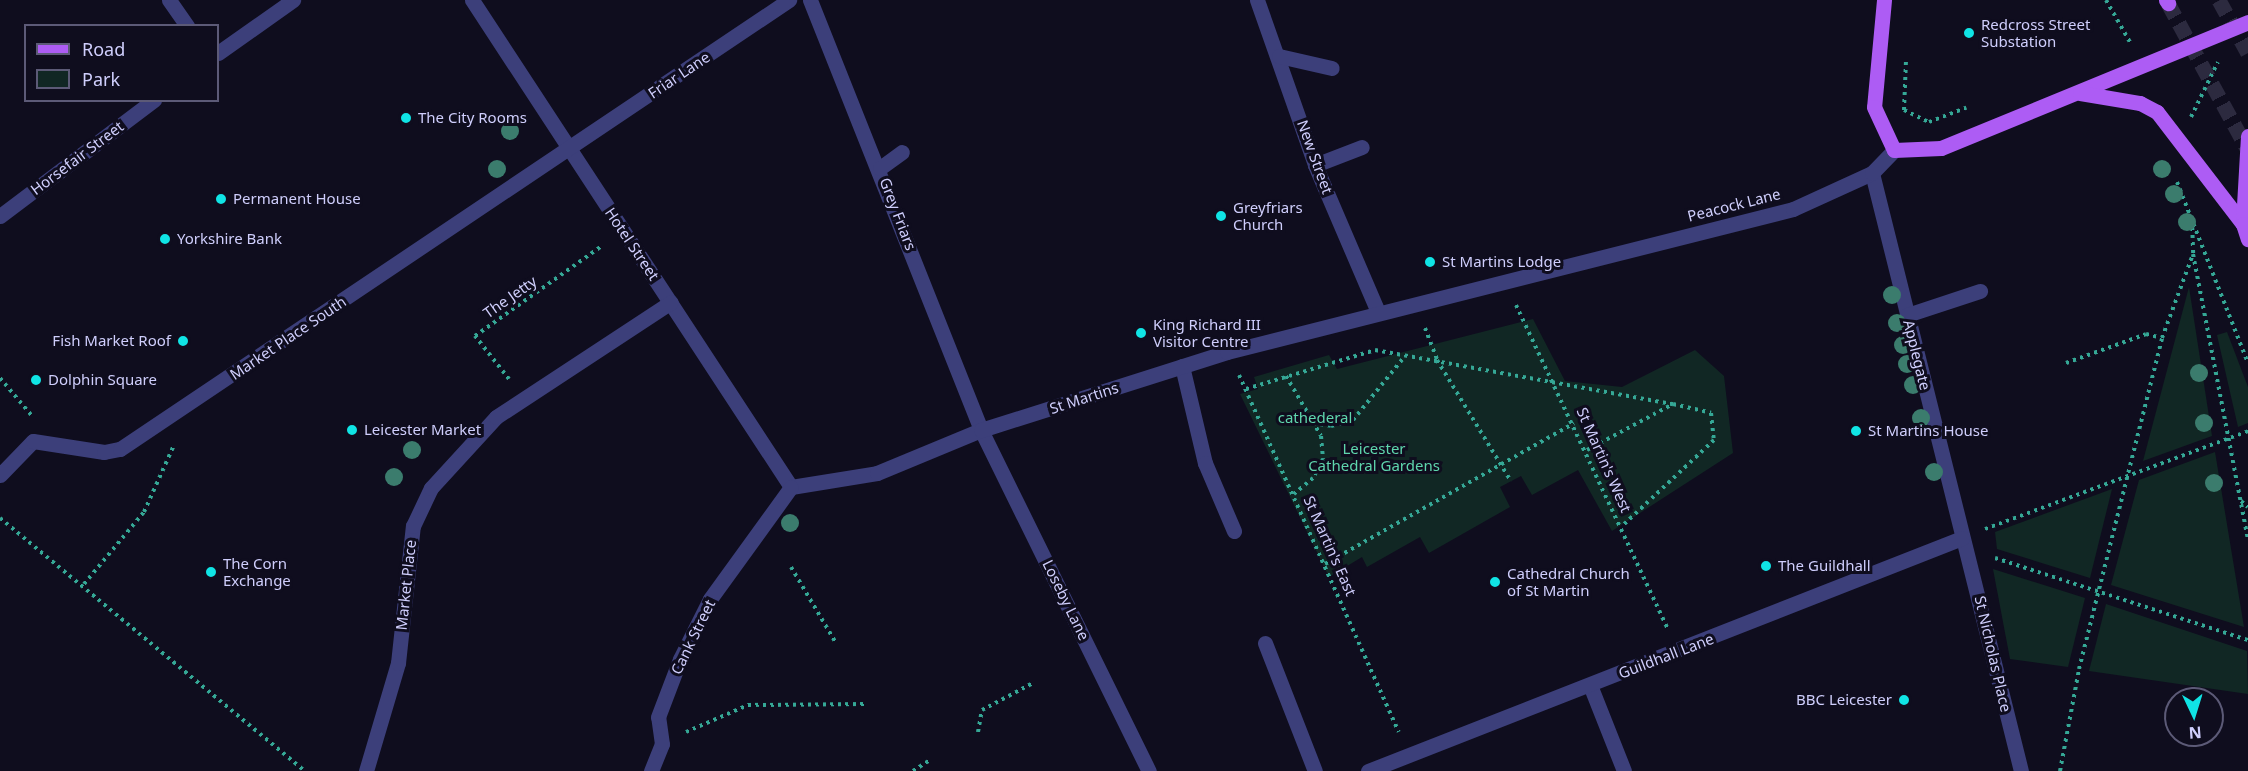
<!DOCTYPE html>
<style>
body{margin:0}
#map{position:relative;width:2248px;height:771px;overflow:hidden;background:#0f0d1e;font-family:"Noto Sans",sans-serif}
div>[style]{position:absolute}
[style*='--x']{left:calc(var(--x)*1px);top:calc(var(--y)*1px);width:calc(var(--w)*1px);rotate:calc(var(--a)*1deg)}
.green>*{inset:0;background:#112724}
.major-tunnel>*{height:15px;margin-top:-7.5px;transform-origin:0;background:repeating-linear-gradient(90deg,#2c2a3f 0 15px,transparent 0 23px)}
.path>*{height:4px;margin-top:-2px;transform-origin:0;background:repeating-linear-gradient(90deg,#35a896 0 3px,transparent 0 7.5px)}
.minor>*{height:15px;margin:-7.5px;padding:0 7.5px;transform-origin:7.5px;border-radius:7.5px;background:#3c3f7a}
.major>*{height:15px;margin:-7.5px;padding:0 7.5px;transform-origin:7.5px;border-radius:7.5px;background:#ad5cf4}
.trees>*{width:18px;height:18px;margin:-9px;border-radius:50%;background:#3b7c6d}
.dots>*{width:16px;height:16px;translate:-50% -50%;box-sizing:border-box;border:3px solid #0f0d1e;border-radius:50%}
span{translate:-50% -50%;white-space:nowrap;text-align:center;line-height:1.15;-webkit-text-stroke:6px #0f0d1e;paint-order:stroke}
.poi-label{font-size:15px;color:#cfcefc}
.left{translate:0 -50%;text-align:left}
.right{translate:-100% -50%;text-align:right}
.street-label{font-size:15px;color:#cfcefc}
.park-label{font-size:15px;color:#5fd6ad}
.legend{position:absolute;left:24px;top:24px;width:195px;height:78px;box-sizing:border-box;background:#0f0d1e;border:2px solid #5c5a77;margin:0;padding:8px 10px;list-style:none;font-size:18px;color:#cfcefc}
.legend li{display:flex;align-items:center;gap:12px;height:30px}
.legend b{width:30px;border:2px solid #5c5a77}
.north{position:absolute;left:2164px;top:687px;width:60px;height:60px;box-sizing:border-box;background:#0f0d1e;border:2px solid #5c5a77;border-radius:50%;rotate:176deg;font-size:16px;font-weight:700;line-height:24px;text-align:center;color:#cfcefc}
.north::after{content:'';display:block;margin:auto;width:21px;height:27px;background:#10e4e5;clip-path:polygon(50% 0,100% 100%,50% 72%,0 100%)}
</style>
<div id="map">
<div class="green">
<div style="clip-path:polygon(2189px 287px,2212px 436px,2143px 461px)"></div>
<div style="clip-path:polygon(1533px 319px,1565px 381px,1622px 387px,1695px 350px,1724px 376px,1733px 453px,1612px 531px,1578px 470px,1532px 495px,1521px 476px,1500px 487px,1510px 507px,1429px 553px,1420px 537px,1367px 567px,1362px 557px,1329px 577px,1240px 394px,1258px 389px,1254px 377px,1329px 355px,1337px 369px)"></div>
<div style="clip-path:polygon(2227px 332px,2248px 387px,2248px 423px,2238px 427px,2217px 335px)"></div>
<div style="clip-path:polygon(2215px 452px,2244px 627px,2111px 585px,2139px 480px)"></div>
<div style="clip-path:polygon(2112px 489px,2090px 578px,1997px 549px,1995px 532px)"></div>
<div style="clip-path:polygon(1993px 569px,2085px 598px,2068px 667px,2010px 659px)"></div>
<div style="clip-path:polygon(2106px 604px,2247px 651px,2248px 694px,2089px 671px)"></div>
</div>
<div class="major-tunnel">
<div style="--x:2219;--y:0;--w:60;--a:61.3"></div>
<div style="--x:2168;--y:3;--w:167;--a:61.4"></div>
</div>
<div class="path">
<div style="--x:2106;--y:0;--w:51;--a:60.4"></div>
<div style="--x:1904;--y:110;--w:28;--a:26"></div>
<div style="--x:1929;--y:122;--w:40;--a:-21"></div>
<div style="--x:1904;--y:110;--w:49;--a:-87.7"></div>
<div style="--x:2191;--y:117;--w:61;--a:-63.9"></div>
<div style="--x:2177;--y:182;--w:194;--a:68.6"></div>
<div style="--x:2192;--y:220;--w:34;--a:88"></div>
<div style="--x:2193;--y:254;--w:291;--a:79.1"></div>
<div style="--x:1516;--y:305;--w:358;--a:64.9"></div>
<div style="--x:1425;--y:328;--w:34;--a:69"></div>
<div style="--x:1437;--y:360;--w:142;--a:58.6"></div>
<div style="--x:2066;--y:363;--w:85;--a:-19.9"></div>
<div style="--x:2146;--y:334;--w:16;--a:14"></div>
<div style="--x:1239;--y:375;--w:391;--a:65.9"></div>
<div style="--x:1286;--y:376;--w:69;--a:59.7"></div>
<div style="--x:1321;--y:436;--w:23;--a:85"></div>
<div style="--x:1323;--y:459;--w:21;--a:118"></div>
<div style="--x:1313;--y:478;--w:25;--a:140"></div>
<div style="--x:0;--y:378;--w:51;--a:49.8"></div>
<div style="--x:509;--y:379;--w:55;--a:-128.3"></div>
<div style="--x:475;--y:336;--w:157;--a:-35.4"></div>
<div style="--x:1246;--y:389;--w:135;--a:-16.8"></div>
<div style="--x:1375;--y:350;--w:303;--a:10.3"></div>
<div style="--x:1313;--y:423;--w:18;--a:9"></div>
<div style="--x:1331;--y:426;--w:23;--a:-15"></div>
<div style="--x:1353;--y:420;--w:82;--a:-50.9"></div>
<div style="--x:1587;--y:450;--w:98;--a:-28.1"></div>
<div style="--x:1673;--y:404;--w:39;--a:13"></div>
<div style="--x:1711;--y:413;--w:27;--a:84"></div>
<div style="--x:1714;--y:440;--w:127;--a:136.9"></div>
<div style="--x:2241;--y:501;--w:9;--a:41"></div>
<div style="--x:0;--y:518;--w:396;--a:39.7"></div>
<div style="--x:1985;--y:529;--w:281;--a:-20.4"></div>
<div style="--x:1995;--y:558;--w:266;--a:18"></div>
<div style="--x:1325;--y:564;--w:286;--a:-29.5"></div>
<div style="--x:791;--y:567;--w:88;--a:59.4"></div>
<div style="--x:84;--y:584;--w:94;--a:-50.2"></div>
<div style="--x:144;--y:512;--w:73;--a:-65.9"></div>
<div style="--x:686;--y:732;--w:68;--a:-23.5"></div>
<div style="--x:748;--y:705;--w:117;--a:-0.5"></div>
<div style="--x:978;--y:732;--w:22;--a:-80"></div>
<div style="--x:982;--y:710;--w:58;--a:-27.9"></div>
<div style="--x:913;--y:771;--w:20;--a:-33"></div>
<div style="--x:2060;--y:771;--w:104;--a:-79.4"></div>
<div style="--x:2079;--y:669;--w:341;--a:-75.9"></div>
<div style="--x:2162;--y:338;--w:90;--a:-69.7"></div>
</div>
<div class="minor">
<div style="--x:169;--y:0;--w:32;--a:55"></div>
<div style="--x:472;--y:0;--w:582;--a:56.77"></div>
<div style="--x:810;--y:0;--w:463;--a:68.3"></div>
<div style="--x:981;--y:430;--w:380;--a:63.8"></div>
<div style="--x:1257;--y:0;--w:175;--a:70.6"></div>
<div style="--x:1315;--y:165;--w:160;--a:66.8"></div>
<div style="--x:218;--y:53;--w:92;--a:-35.2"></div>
<div style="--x:1279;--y:56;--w:54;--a:12.8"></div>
<div style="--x:1315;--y:165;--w:50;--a:-21"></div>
<div style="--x:880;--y:168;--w:27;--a:-36"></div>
<div style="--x:1872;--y:173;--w:616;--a:76.01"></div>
<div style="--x:0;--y:216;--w:193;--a:-37"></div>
<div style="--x:1907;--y:315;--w:77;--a:-18.2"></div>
<div style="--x:1182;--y:366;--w:100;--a:76.7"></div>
<div style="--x:1205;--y:463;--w:74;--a:66.9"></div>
<div style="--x:0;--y:475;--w:47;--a:-45.9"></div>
<div style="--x:33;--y:441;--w:72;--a:8.8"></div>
<div style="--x:104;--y:452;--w:16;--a:-11"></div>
<div style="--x:120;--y:449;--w:806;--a:-33.87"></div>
<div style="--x:791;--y:487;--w:87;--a:-9.2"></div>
<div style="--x:877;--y:473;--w:113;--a:-22.5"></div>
<div style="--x:981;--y:430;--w:258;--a:-17.6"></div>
<div style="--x:1227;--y:352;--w:584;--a:-14.18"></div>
<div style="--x:1793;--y:209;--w:87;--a:-24.5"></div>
<div style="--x:1872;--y:173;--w:32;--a:-46"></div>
<div style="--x:1265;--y:643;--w:137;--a:68.7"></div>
<div style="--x:1590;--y:685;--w:92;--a:68.4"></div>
<div style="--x:366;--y:771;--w:113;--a:-73.5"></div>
<div style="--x:398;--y:663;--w:138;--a:-83.8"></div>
<div style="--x:413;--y:526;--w:42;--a:-64.7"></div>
<div style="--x:431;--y:488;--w:96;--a:-47.5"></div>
<div style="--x:496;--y:417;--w:209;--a:-33.3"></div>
<div style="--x:651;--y:771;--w:29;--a:-68"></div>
<div style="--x:662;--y:744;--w:27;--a:-98"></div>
<div style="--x:658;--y:717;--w:62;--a:-69.2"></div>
<div style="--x:680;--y:659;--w:67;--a:-63.4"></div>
<div style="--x:710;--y:599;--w:138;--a:-54.1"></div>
<div style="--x:1368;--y:771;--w:638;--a:-21.42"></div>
</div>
<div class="major">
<div style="--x:1884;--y:0;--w:107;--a:95.3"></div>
<div style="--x:1874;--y:107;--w:47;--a:65.1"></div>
<div style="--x:1894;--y:150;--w:47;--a:-2.4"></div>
<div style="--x:1941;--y:148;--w:332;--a:-22.3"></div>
<div style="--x:2166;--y:0;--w:4;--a:56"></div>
<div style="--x:2080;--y:93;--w:61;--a:9.5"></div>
<div style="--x:2140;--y:103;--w:19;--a:28"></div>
<div style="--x:2157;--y:112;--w:141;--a:52.5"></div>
<div style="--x:2248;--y:136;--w:88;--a:93.3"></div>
<div style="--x:2243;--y:224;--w:16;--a:72"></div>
</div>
<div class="trees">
<div style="left:510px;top:131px"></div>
<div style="left:497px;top:169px"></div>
<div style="left:2162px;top:169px"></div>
<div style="left:2174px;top:194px"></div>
<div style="left:2187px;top:222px"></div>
<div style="left:1892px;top:295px"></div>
<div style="left:1897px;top:323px"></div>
<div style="left:1903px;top:345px"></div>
<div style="left:1907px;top:364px"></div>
<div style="left:2199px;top:373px"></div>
<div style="left:1913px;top:385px"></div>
<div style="left:1921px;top:418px"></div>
<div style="left:2204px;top:423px"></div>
<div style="left:412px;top:450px"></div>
<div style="left:1934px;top:472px"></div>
<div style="left:394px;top:477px"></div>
<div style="left:2214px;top:483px"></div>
<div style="left:790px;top:523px"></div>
</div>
<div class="dots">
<div style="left:1969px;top:33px;background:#10e4e5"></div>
<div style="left:406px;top:118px;background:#10e4e5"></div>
<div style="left:221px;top:199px;background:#10e4e5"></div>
<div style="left:1221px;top:216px;background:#10e4e5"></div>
<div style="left:165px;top:239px;background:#10e4e5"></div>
<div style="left:1430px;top:262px;background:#10e4e5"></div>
<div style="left:1141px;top:333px;background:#10e4e5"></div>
<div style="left:183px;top:341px;background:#10e4e5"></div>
<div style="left:36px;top:380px;background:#10e4e5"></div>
<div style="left:352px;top:430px;background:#10e4e5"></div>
<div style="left:1856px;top:431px;background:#10e4e5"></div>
<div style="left:1766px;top:566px;background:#10e4e5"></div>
<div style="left:211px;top:572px;background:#10e4e5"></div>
<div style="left:1495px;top:582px;background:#10e4e5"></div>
<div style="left:1904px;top:700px;background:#10e4e5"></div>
</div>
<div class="poi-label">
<span class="left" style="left:1981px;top:33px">Redcross Street<br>Substation</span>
<span class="left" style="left:418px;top:118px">The City Rooms</span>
<span class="left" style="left:233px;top:199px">Permanent House</span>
<span class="left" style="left:1233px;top:216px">Greyfriars<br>Church</span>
<span class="left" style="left:177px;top:239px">Yorkshire Bank</span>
<span class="left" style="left:1442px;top:262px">St Martins Lodge</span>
<span class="left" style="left:1153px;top:333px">King Richard III<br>Visitor Centre</span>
<span class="right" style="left:171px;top:341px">Fish Market Roof</span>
<span class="left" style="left:48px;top:380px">Dolphin Square</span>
<span class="left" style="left:364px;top:430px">Leicester Market</span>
<span class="left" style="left:1868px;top:431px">St Martins House</span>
<span class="left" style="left:223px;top:572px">The Corn<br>Exchange</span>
<span class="left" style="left:1778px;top:566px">The Guildhall</span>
<span class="left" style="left:1507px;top:582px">Cathedral Church<br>of St Martin</span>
<span class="right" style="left:1892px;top:700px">BBC Leicester</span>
</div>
<div class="street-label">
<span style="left:679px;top:75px;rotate:-34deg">Friar Lane</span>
<span style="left:1315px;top:157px;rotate:70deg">New Street</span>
<span style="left:77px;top:158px;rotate:-37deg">Horsefair Street</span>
<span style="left:1734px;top:205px;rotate:-14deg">Peacock Lane</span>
<span style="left:898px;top:214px;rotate:69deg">Grey Friars</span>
<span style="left:632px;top:244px;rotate:56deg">Hotel Street</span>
<span style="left:510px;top:297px;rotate:-35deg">The Jetty</span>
<span style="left:288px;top:338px;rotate:-34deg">Market Place South</span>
<span style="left:1917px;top:355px;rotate:76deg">Applegate</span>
<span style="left:1084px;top:398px;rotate:-18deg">St Martins</span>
<span style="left:1604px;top:460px;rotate:66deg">St Martin's West</span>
<span style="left:1330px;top:546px;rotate:66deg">St Martin's East</span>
<span style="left:406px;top:585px;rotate:-84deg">Market Place</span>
<span style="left:1066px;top:600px;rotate:64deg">Loseby Lane</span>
<span style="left:693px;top:637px;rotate:-64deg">Cank Street</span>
<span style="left:1993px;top:654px;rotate:77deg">St Nicholas Place</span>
<span style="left:1666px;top:656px;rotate:-21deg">Guildhall Lane</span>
</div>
<div class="park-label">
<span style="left:1315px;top:418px">cathederal</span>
<span style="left:1374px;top:457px">Leicester<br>Cathedral Gardens</span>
</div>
<ul class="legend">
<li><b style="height:8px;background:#ad5cf4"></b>Road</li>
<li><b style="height:16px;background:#112724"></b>Park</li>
</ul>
<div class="north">N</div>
</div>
